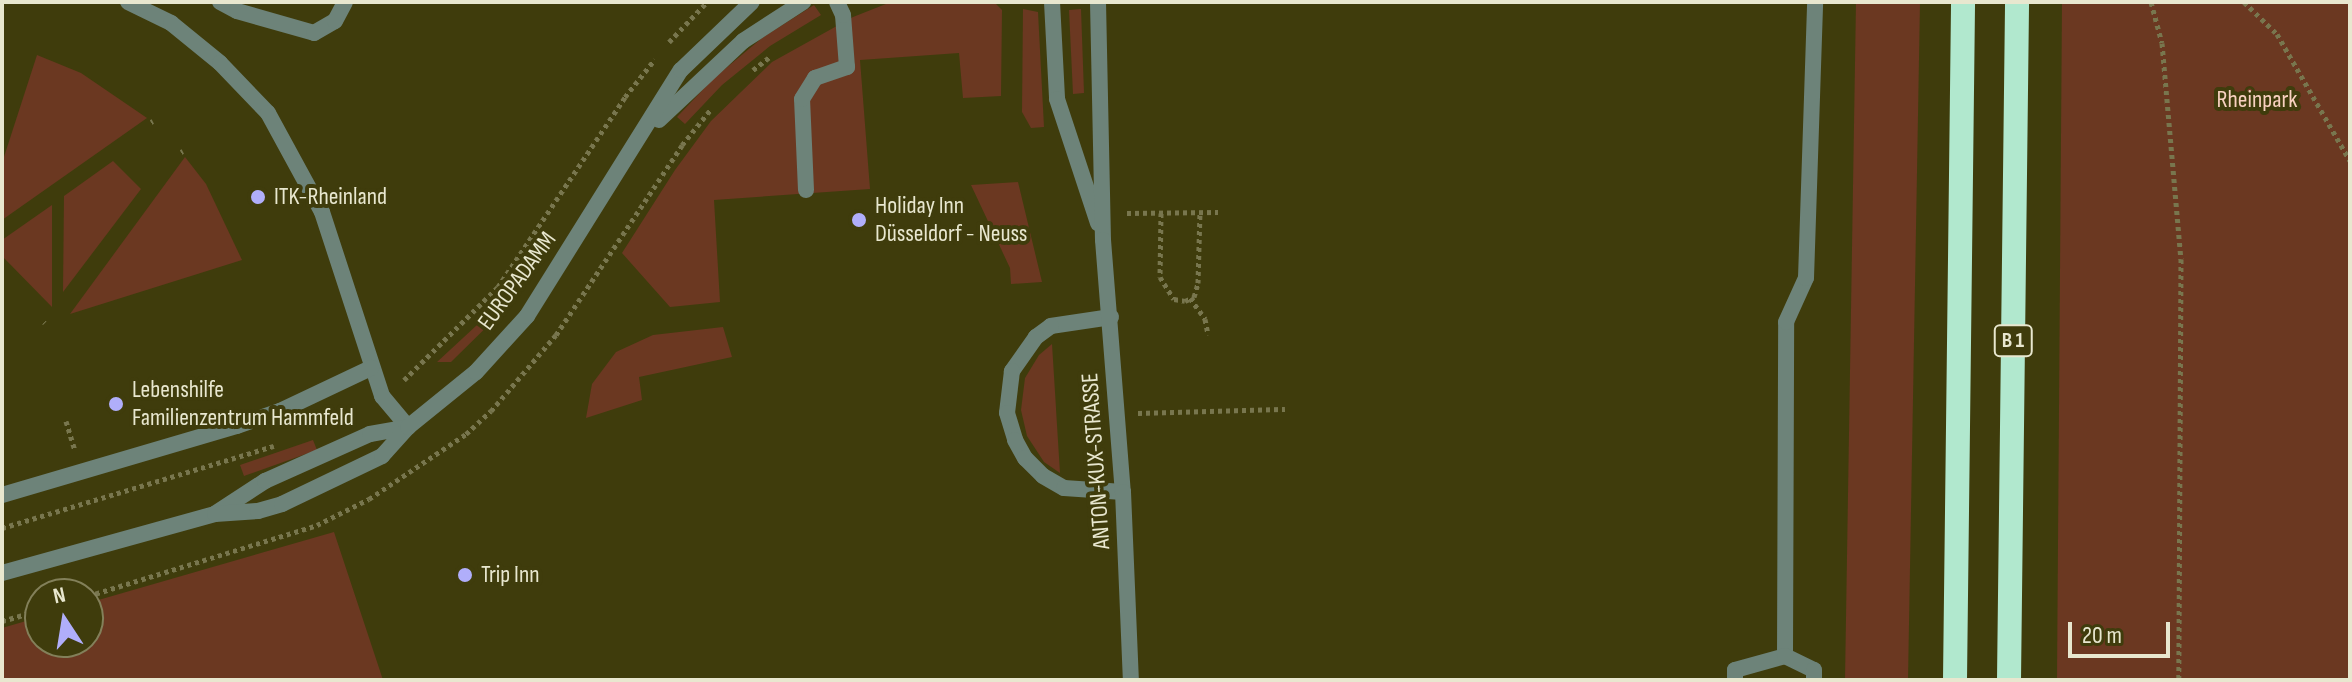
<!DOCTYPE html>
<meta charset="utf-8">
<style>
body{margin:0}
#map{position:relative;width:2352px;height:682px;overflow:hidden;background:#3f3c0c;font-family:"Sofia Sans Condensed",sans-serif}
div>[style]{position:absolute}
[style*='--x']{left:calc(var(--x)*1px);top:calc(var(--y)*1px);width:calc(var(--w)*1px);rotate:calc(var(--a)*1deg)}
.green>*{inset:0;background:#6b3821}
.path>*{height:5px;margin-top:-2.5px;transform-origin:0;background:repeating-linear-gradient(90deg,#78764e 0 4px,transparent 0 8px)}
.lane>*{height:16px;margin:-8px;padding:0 8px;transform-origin:8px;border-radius:8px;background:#6d8379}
.street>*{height:16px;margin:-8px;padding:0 8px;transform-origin:8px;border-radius:8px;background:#6d8379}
.highway>*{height:24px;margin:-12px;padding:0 12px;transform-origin:12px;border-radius:12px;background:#b1e8ce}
.dots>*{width:22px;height:22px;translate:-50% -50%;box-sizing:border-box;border:4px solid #3f3c0c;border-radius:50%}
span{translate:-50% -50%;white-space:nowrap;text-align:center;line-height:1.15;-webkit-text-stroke:8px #3f3c0c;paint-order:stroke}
.shield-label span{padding:2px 6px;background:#3f3c0c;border:2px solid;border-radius:6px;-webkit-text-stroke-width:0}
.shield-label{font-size:22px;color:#e8e7cf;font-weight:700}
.park-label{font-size:24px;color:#f8d1c0}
.poi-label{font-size:24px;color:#e8e7cf}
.left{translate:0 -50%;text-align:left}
.street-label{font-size:24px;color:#e8e7cf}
.frame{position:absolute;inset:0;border:4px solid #e8e7cf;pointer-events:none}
.north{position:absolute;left:24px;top:578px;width:80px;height:80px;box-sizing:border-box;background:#3f3c0c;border:2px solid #83805a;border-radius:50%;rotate:348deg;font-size:22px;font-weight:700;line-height:32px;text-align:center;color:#e8e7cf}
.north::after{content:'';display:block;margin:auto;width:28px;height:36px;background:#b0aefa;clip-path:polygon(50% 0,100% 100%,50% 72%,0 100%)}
.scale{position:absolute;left:2068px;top:622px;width:102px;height:36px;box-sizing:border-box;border:4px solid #e8e7cf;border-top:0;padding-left:10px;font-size:24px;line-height:28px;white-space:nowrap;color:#e8e7cf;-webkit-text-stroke:6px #3f3c0c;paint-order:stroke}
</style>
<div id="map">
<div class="green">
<div style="clip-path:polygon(891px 2px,994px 2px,1002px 10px,1001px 96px,963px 98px,959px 53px,860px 60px,870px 189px,714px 200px,720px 302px,670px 307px,622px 253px,675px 170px,711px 121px,772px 62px,853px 17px)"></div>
<div style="clip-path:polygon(1856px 2px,1920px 2px,1908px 680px,1845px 680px)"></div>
<div style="clip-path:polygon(2062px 2px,2350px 2px,2350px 680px,2057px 680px)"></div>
<div style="clip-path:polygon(814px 5px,821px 15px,770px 46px,722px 85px,685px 124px,677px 117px,713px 79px,762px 38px)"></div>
<div style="clip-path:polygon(1023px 9px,1038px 12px,1044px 127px,1031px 128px,1022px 112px)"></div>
<div style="clip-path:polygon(1081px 9px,1084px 93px,1073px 94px,1069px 10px)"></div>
<div style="clip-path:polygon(37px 55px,81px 73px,147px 118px,2px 220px,2px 163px)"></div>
<div style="clip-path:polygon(185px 157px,206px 184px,242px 260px,70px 314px)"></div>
<div style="clip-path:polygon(113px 161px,141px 189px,63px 292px,64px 196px)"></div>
<div style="clip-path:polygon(1018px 182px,1042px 282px,1011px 284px,1010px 268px,971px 185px)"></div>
<div style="clip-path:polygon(52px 205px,52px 307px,2px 256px,2px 240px)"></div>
<div style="clip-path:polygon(535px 253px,542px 257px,510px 304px,451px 362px,437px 362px,477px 325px)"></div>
<div style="clip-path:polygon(723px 327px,732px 357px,639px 377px,642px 400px,586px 418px,592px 384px,616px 352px,653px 335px)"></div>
<div style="clip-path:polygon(1052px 344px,1060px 473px,1044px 462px,1027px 436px,1021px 410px,1025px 378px,1039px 355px)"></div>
<div style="clip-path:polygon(313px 440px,317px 450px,244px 476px,240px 465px)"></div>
<div style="clip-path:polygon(334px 532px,383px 680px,2px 680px,2px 628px,40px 617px,40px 642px,88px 642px,88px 603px)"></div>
</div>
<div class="path">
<div style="--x:2151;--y:2;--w:42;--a:75"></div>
<div style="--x:2162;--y:43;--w:217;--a:85"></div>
<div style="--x:2181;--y:259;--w:421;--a:90.3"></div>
<div style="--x:2244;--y:2;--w:46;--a:44.1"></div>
<div style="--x:2277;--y:34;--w:146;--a:60.1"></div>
<div style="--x:669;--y:42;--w:55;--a:-46.5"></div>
<div style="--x:753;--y:70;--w:23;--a:-38"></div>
<div style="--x:151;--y:122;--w:2;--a:-27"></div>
<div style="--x:181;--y:152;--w:2;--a:-27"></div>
<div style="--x:1127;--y:213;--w:91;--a:-0.6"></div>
<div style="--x:1161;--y:213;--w:64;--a:90.9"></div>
<div style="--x:1160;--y:277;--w:26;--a:58"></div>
<div style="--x:1174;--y:299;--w:11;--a:10"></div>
<div style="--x:1185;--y:301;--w:10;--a:-24"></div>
<div style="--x:1194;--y:297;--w:15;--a:-74"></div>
<div style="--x:1198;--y:283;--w:71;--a:-88.4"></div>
<div style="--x:1190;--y:298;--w:26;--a:54"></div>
<div style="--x:1205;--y:319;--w:16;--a:79"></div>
<div style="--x:44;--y:322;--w:1;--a:45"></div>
<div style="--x:404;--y:380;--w:132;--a:-44.7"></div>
<div style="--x:498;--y:287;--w:229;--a:-56.2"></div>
<div style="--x:625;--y:97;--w:48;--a:-51.7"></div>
<div style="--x:1138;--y:413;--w:147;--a:-1.6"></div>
<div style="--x:66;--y:421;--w:31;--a:73"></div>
<div style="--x:2;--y:528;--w:284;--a:-16.8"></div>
<div style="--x:88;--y:596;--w:240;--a:-17.2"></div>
<div style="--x:317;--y:525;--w:58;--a:-26.6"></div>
<div style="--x:369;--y:499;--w:117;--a:-33.8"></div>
<div style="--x:466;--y:434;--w:34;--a:-43"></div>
<div style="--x:491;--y:411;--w:100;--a:-49.5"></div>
<div style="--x:556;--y:335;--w:228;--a:-56.4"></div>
<div style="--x:682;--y:145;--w:46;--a:-51.1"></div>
<div style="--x:2;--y:621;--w:40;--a:-16"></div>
</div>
<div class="lane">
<div style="--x:128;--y:2;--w:48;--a:26"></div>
<div style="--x:171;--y:23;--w:63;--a:39.2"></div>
<div style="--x:220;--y:63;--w:69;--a:46.2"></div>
<div style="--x:268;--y:113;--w:113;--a:61.4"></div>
<div style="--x:322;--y:212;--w:194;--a:71.9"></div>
<div style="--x:382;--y:396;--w:40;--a:50"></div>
<div style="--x:220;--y:2;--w:19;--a:28"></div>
<div style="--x:237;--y:11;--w:80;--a:15.9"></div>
<div style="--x:314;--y:33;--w:24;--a:-30"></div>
<div style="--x:335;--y:21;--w:21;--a:-62"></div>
<div style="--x:806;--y:190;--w:91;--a:-92.5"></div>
<div style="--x:802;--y:99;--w:25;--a:-58"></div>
<div style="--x:815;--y:78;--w:34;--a:-19"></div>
<div style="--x:847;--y:67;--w:52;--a:-94.4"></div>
<div style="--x:843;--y:15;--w:14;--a:-115"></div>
<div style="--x:1111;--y:317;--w:61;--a:171.5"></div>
<div style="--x:1051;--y:326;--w:19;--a:144"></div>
<div style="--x:1036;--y:337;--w:42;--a:125.2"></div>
<div style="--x:1012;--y:371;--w:42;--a:96.8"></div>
<div style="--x:1007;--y:413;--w:28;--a:73"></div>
<div style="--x:1015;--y:440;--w:21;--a:61"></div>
<div style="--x:1025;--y:458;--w:25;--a:45"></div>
<div style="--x:1043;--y:476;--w:24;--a:30"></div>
<div style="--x:1064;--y:488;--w:59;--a:3.9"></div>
<div style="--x:2;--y:495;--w:245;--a:-16.4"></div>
<div style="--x:237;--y:426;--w:46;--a:-19.2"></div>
<div style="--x:280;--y:411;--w:101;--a:-25.3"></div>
<div style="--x:1785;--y:656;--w:334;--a:-89.8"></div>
<div style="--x:1786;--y:322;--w:48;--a:-65.6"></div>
<div style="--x:1806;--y:278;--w:276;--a:-88.1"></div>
<div style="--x:1735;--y:680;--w:10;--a:-90"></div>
<div style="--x:1735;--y:670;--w:52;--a:-15.6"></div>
<div style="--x:1785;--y:656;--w:32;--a:26"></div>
<div style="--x:1814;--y:670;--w:10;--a:90"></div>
</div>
<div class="street">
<div style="--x:1052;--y:2;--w:97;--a:87"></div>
<div style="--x:1057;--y:99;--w:131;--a:71.7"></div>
<div style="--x:1098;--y:2;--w:238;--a:88.8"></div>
<div style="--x:1103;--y:240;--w:253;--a:85.5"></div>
<div style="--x:1123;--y:492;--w:188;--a:87.6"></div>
<div style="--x:659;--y:120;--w:115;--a:-43.2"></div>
<div style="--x:743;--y:41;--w:72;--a:-33"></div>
<div style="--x:216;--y:513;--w:59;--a:-33.1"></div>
<div style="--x:265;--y:481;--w:115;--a:-24.1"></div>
<div style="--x:370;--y:434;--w:39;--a:-10"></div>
<div style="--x:2;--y:573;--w:221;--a:-15.5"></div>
<div style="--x:215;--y:514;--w:43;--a:-4"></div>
<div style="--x:258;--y:511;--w:25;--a:-16"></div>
<div style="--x:282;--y:504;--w:111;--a:-25.6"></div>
<div style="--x:382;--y:456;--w:39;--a:-48"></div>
<div style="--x:408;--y:427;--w:87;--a:-39"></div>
<div style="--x:476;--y:372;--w:76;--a:-47.7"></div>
<div style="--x:527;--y:316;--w:290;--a:-58"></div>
<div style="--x:681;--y:70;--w:98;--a:-43.8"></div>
</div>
<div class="highway">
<div style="--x:1955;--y:680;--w:678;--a:-89.32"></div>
<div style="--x:2009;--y:680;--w:678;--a:-89.32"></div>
</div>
<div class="dots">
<div style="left:258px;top:197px;background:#b0aefa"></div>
<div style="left:859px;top:220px;background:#b0aefa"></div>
<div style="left:116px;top:404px;background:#b0aefa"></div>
<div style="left:465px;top:575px;background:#b0aefa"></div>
</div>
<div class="shield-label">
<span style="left:2013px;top:341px">B 1</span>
</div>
<div class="park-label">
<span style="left:2257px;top:100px">Rheinpark</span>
</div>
<div class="poi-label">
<span class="left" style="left:274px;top:197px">ITK-Rheinland</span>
<span class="left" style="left:875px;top:220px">Holiday Inn<br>Düsseldorf - Neuss</span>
<span class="left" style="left:132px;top:404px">Lebenshilfe<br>Familienzentrum Hammfeld</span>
<span class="left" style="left:481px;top:575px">Trip Inn</span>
</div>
<div class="street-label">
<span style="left:517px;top:281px;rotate:-54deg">EUROPADAMM</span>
<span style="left:1096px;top:461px;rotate:-94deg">ANTON-KUX-STRASSE</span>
</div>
<div class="frame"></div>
<div class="north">N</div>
<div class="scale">20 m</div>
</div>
